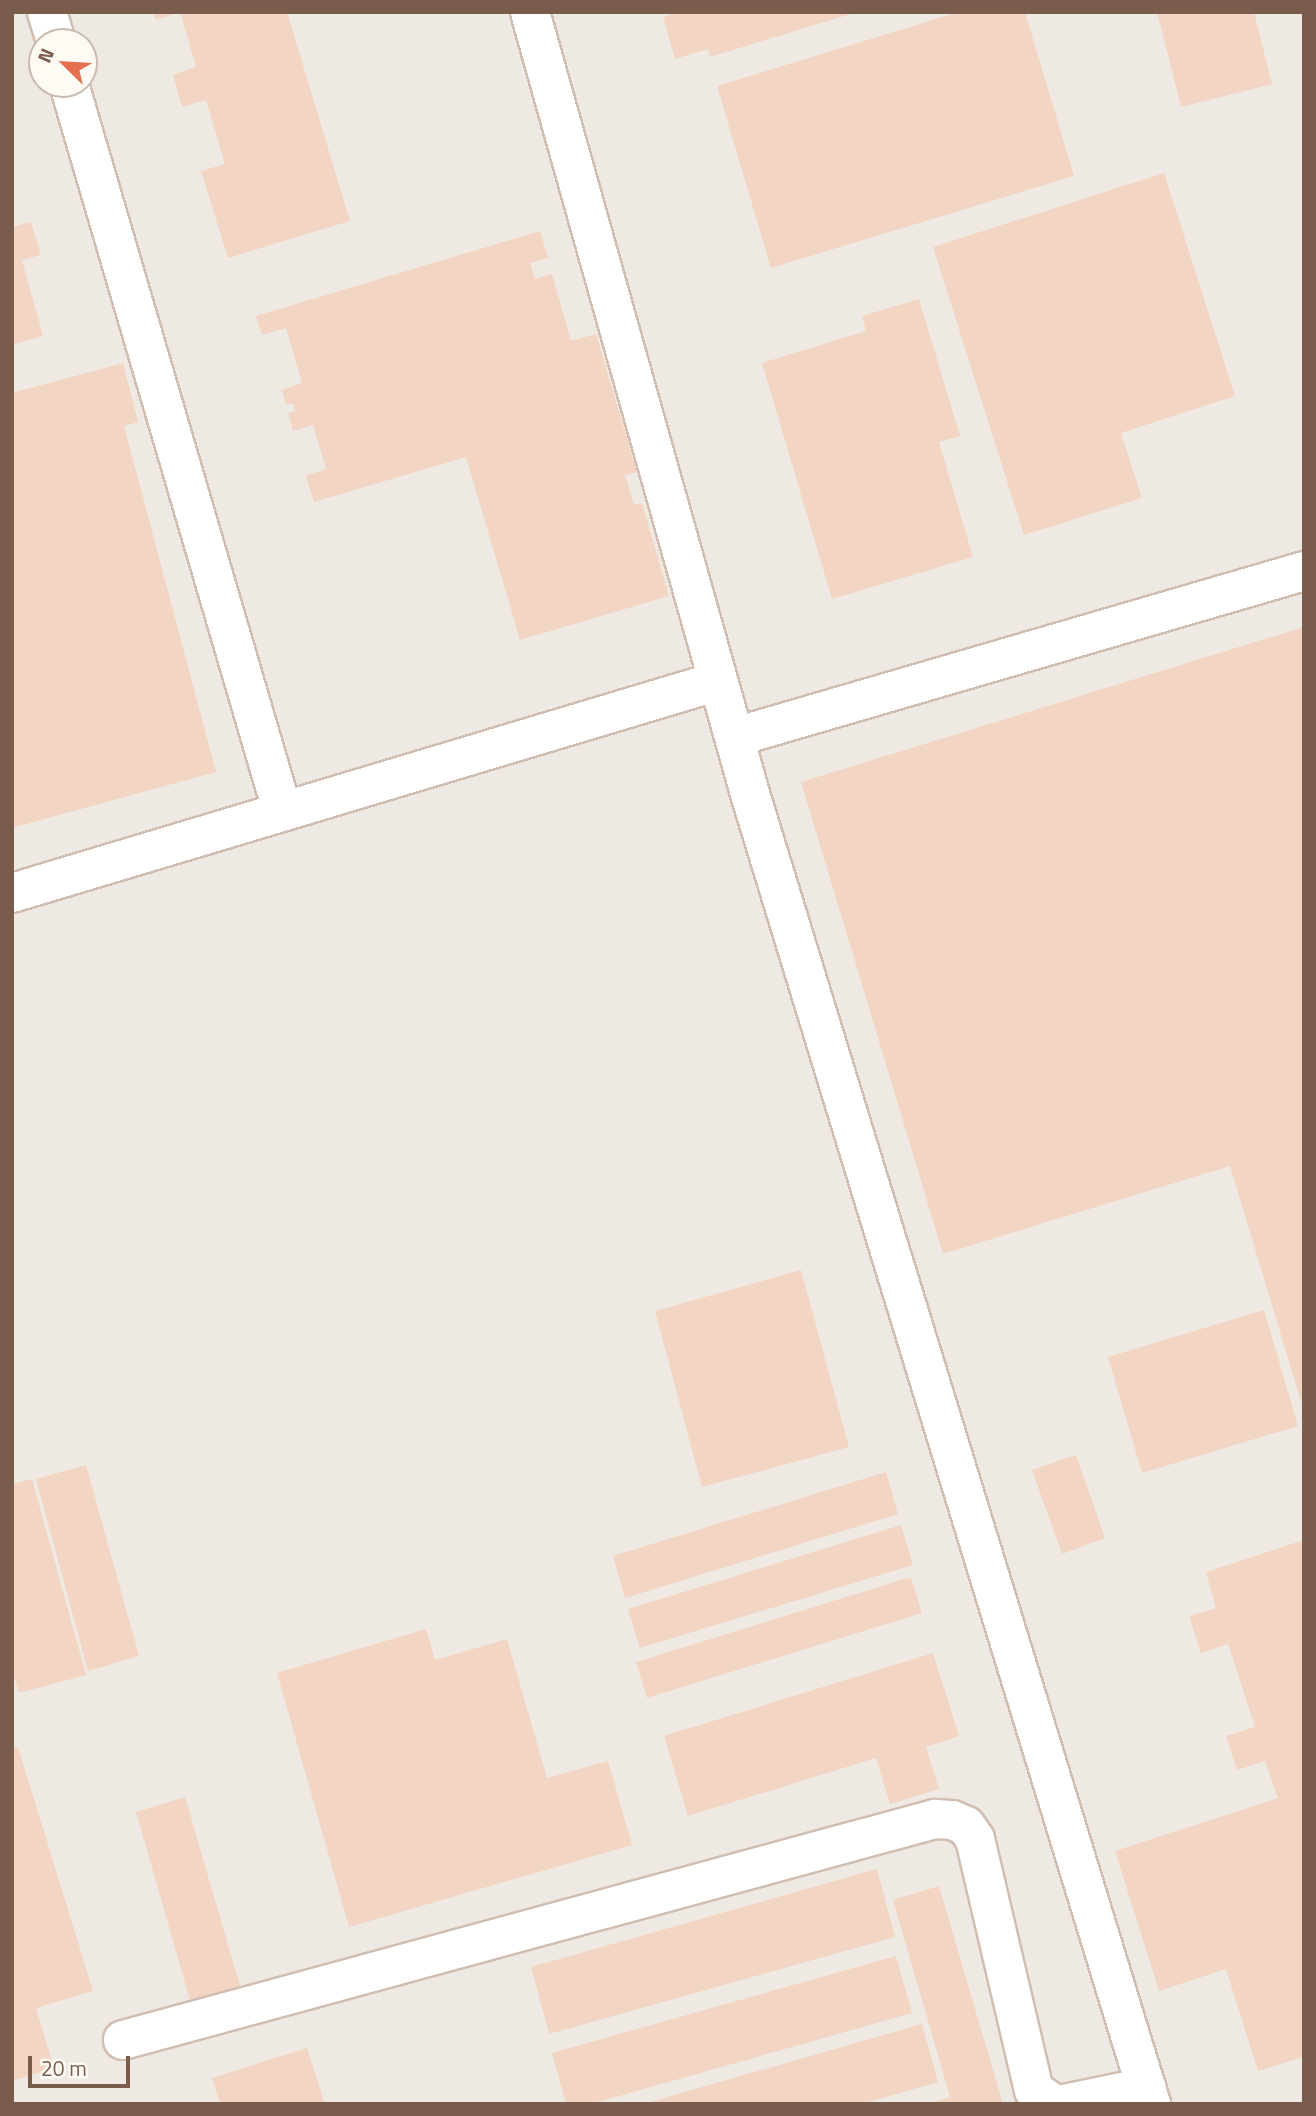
<!DOCTYPE html>
<style>
body{margin:0}
#map{position:relative;width:1316px;height:2116px;overflow:hidden;background:#fdf6ec;font-family:"Titillium Web",sans-serif}
div>[style]{position:absolute}
[style*='--x']{left:calc(var(--x)*1px);top:calc(var(--y)*1px);width:calc(var(--w)*1px);rotate:calc(var(--a)*1deg)}
.industrial>*{inset:0;background:#efe9e4}
.building>*{inset:0;background:#f3d5c3}
.roads{filter:drop-shadow(2px 0 #d1beb0) drop-shadow(-2px 0 #d1beb0) drop-shadow(0 2px #d1beb0) drop-shadow(0 -2px #d1beb0)}
.minor>*{height:38px;margin:-19px;padding:0 19px;transform-origin:19px;border-radius:19px;background:#fff}
span{translate:-50% -50%;white-space:nowrap;text-align:center;line-height:1.15;-webkit-text-stroke:5px #fffaf3;paint-order:stroke}
.frame{position:absolute;inset:0;border:14px solid #7a5c4d;pointer-events:none}
.north{position:absolute;left:28px;top:28px;width:70px;height:70px;box-sizing:border-box;background:#fffaf3;border:2px solid #cabbb1;border-radius:50%;rotate:294deg;font-size:19px;font-weight:700;line-height:28px;text-align:center;color:#7a5c4d}
.north::after{content:'';display:block;margin:auto;width:24px;height:32px;background:#e76f51;clip-path:polygon(50% 0,100% 100%,50% 72%,0 100%)}
.scale{position:absolute;left:28px;top:2056px;width:102px;height:32px;box-sizing:border-box;border:4px solid #7a5c4d;border-top:0;padding-left:9px;font-size:21px;line-height:24px;white-space:nowrap;color:#7a5c4d;-webkit-text-stroke:5px #fffaf3;paint-order:stroke}
</style>
<div id="map">
<div class="industrial">
<div style="clip-path:polygon(evenodd,12px 12px,1304px 12px,1304px 2104px,12px 2104px,12px 12px,42px 42px,84px 42px,84px 84px,42px 84px,42px 42px)"></div>
</div>
<div class="building">
<div style="clip-path:polygon(153px 12px,287px 12px,350px 221px,228px 258px,201px 171px,225px 164px,206px 100px,182px 107px,173px 75px,196px 67px,180px 12px,156px 20px)"></div>
<div style="clip-path:polygon(680px 12px,854px 12px,854px 13px,710px 57px,708px 49px,675px 59px,663px 17px)"></div>
<div style="clip-path:polygon(959px 12px,1025px 12px,1074px 176px,771px 268px,717px 86px)"></div>
<div style="clip-path:polygon(1157px 12px,1254px 12px,1272px 84px,1181px 107px)"></div>
<div style="clip-path:polygon(1164px 173px,1235px 396px,1121px 433px,1142px 498px,1024px 535px,933px 247px)"></div>
<div style="clip-path:polygon(31px 222px,41px 255px,22px 260px,43px 336px,12px 345px,12px 227px)"></div>
<div style="clip-path:polygon(540px 231px,548px 258px,530px 263px,535px 279px,552px 274px,571px 341px,596px 334px,637px 472px,625px 475px,634px 505px,642px 503px,669px 596px,520px 640px,466px 457px,314px 502px,306px 476px,326px 469px,313px 425px,293px 431px,288px 413px,295px 411px,293px 403px,286px 405px,282px 390px,302px 383px,286px 328px,262px 335px,256px 316px)"></div>
<div style="clip-path:polygon(919px 299px,960px 436px,939px 442px,973px 557px,832px 599px,762px 363px,866px 331px,862px 316px)"></div>
<div style="clip-path:polygon(123px 363px,138px 422px,124px 426px,216px 772px,12px 828px,12px 393px)"></div>
<div style="clip-path:polygon(1304px 627px,1304px 1408px,1303px 1408px,1230px 1166px,943px 1254px,801px 782px)"></div>
<div style="clip-path:polygon(801px 1270px,849px 1447px,702px 1487px,655px 1311px)"></div>
<div style="clip-path:polygon(1264px 1310px,1298px 1426px,1142px 1473px,1108px 1357px)"></div>
<div style="clip-path:polygon(1076px 1455px,1105px 1538px,1062px 1554px,1032px 1470px)"></div>
<div style="clip-path:polygon(86px 1465px,139px 1656px,88px 1671px,36px 1479px)"></div>
<div style="clip-path:polygon(886px 1472px,898px 1514px,625px 1598px,613px 1556px)"></div>
<div style="clip-path:polygon(32px 1479px,86px 1675px,19px 1693px,12px 1670px,12px 1484px)"></div>
<div style="clip-path:polygon(901px 1525px,913px 1565px,640px 1648px,628px 1609px)"></div>
<div style="clip-path:polygon(1304px 1540px,1304px 2057px,1258px 2071px,1226px 1969px,1159px 1991px,1115px 1851px,1278px 1798px,1265px 1761px,1237px 1770px,1226px 1736px,1255px 1727px,1228px 1644px,1201px 1653px,1189px 1616px,1216px 1608px,1206px 1572px)"></div>
<div style="clip-path:polygon(911px 1577px,922px 1613px,647px 1698px,636px 1662px)"></div>
<div style="clip-path:polygon(426px 1629px,435px 1660px,507px 1639px,547px 1778px,608px 1761px,632px 1845px,349px 1927px,277px 1673px)"></div>
<div style="clip-path:polygon(933px 1653px,959px 1736px,926px 1747px,939px 1789px,890px 1804px,876px 1758px,688px 1816px,664px 1736px)"></div>
<div style="clip-path:polygon(18px 1747px,93px 1991px,36px 2008px,54px 2068px,12px 2081px,12px 1748px)"></div>
<div style="clip-path:polygon(185px 1797px,243px 1996px,193px 2011px,136px 1812px)"></div>
<div style="clip-path:polygon(877px 1869px,895px 1937px,549px 2034px,531px 1967px)"></div>
<div style="clip-path:polygon(939px 1886px,1003px 2104px,928px 2104px,950px 2097px,893px 1900px)"></div>
<div style="clip-path:polygon(896px 1956px,912px 2013px,591px 2104px,566px 2104px,552px 2053px)"></div>
<div style="clip-path:polygon(922px 2024px,938px 2082px,862px 2104px,643px 2104px)"></div>
<div style="clip-path:polygon(307px 2048px,325px 2104px,220px 2104px,212px 2078px)"></div>
</div>
<div class="roads">
<div class="minor">
<div style="--x:47;--y:12;--w:31;--a:73"></div>
<div style="--x:530;--y:12;--w:816;--a:74.28"></div>
<div style="--x:751;--y:797;--w:1367;--a:72.98"></div>
<div style="--x:69;--y:84;--w:757;--a:73.65"></div>
<div style="--x:735;--y:737;--w:593;--a:-16.26"></div>
<div style="--x:12;--y:893;--w:737;--a:-16.71"></div>
<div style="--x:123;--y:2040;--w:842;--a:-15.23"></div>
<div style="--x:935;--y:1819;--w:17;--a:3"></div>
<div style="--x:952;--y:1820;--w:15;--a:23"></div>
<div style="--x:966;--y:1826;--w:16;--a:55"></div>
<div style="--x:975;--y:1839;--w:258;--a:76.8"></div>
<div style="--x:1034;--y:2090;--w:24;--a:36"></div>
<div style="--x:1064;--y:2104;--w:84;--a:-11.7"></div>
</div>
</div>
<div class="frame"></div>
<div class="north">N</div>
<div class="scale">20 m</div>
</div>
